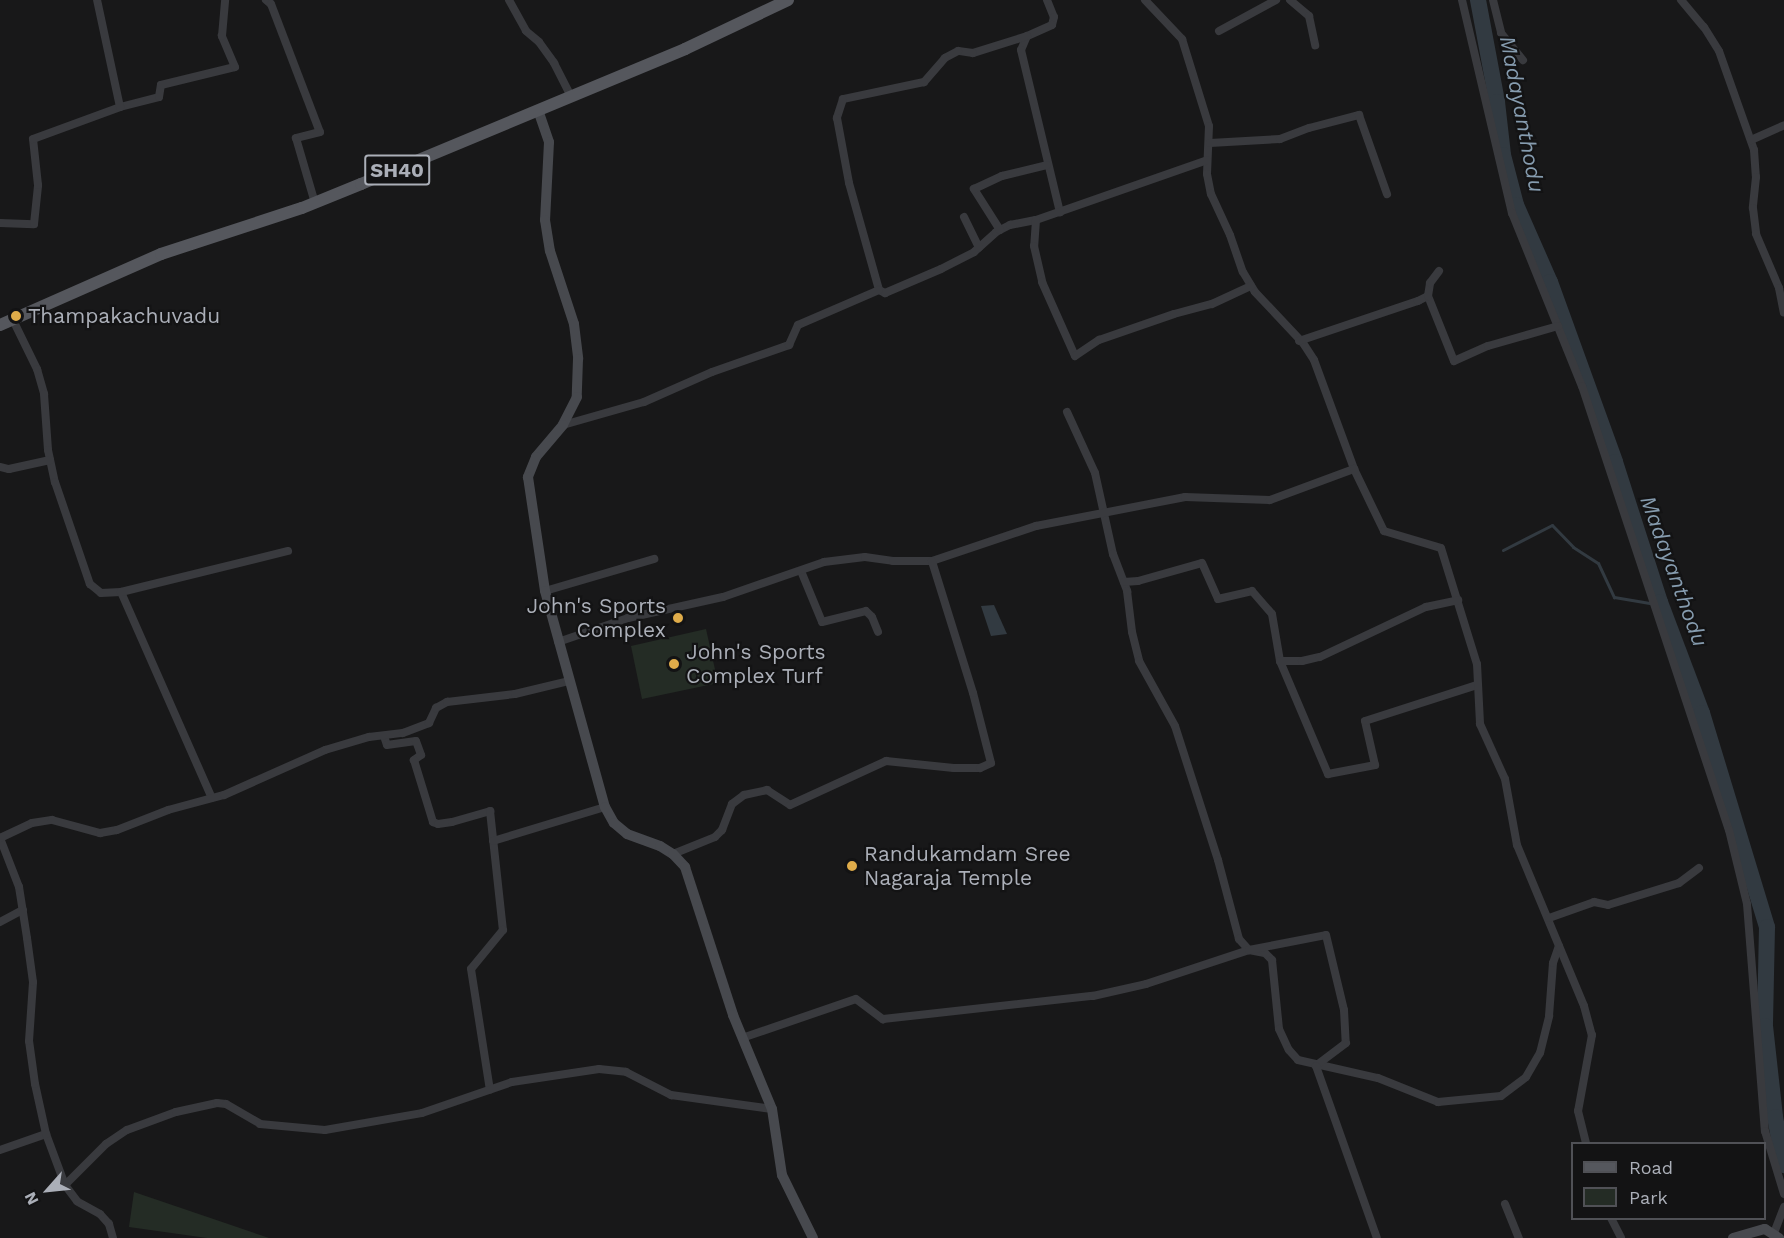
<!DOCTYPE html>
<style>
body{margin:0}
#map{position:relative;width:1784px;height:1238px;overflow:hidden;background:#181819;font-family:"Work Sans",sans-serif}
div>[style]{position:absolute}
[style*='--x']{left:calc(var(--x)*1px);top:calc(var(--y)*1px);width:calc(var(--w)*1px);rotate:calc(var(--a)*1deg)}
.green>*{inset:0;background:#242c25}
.water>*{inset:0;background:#323a41}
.stream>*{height:3px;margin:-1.5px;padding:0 1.5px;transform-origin:1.5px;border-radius:1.5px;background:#323a41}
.river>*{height:16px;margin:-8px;padding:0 8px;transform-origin:8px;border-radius:8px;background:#323a41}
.street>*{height:8px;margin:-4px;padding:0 4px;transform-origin:4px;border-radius:4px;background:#393a3e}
.secondary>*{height:10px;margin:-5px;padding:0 5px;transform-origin:5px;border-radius:5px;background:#47494e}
.primary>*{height:12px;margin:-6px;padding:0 6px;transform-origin:6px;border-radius:6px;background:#55575d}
.dots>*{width:16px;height:16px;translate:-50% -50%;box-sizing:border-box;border:3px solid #131314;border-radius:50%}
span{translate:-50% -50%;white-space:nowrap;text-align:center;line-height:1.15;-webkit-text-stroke:4.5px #131314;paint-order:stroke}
.shield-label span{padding:2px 4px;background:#131314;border:2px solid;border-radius:4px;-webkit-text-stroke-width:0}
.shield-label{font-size:20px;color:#abafb8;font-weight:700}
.poi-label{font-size:21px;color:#abafb8}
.left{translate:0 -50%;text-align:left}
.right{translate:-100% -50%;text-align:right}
.water-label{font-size:22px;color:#869caf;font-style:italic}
.legend{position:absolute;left:1571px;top:1142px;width:195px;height:78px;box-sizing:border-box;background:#131314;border:2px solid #505156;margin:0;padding:8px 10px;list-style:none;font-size:18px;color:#abafb8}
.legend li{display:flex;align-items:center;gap:12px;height:30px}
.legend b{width:30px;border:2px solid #505156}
.north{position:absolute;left:18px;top:1160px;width:60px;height:60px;-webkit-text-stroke:4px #131314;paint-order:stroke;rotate:243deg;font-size:16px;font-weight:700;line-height:24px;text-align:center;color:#abafb8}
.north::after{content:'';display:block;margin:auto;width:21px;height:27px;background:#abafb8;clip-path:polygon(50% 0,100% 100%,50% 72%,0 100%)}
</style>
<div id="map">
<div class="green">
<div style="clip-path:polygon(706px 629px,718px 683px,642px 699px,631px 646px)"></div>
<div style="clip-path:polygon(134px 1192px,269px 1238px,207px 1238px,129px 1227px)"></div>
</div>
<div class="water">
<div style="clip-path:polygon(994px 605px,1007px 634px,991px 636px,981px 606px)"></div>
</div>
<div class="stream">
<div style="--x:1503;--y:550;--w:55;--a:-27"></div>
<div style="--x:1552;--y:525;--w:30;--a:46"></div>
<div style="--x:1573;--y:547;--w:30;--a:33"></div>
<div style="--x:1598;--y:563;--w:38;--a:65"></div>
<div style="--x:1614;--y:597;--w:48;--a:9.7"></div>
</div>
<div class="river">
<div style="--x:1478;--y:0;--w:104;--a:79.4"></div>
<div style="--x:1497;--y:102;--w:53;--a:83.5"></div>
<div style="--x:1503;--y:155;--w:52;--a:75.4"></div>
<div style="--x:1516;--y:205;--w:84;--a:66.2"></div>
<div style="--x:1550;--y:282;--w:191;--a:70.1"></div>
<div style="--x:1615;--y:462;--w:147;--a:72.2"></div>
<div style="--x:1660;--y:602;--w:119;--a:69.3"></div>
<div style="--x:1702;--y:713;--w:224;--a:73.1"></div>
<div style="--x:1767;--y:927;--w:99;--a:91.2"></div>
<div style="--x:1765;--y:1026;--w:92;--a:83.7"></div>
<div style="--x:1775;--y:1117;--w:49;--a:79.4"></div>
</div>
<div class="street">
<div style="--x:266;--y:0;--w:6;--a:39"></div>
<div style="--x:271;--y:4;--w:137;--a:69.1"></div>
<div style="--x:320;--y:132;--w:25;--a:166"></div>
<div style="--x:296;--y:138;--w:68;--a:73.7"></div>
<div style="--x:509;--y:0;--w:35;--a:61"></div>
<div style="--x:526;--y:31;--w:17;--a:40"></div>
<div style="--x:539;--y:42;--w:26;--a:54"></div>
<div style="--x:554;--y:63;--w:38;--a:63"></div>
<div style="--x:1047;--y:0;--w:18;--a:68"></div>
<div style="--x:1054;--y:17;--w:8;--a:104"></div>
<div style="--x:1052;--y:25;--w:27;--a:156"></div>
<div style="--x:1027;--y:36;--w:15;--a:113"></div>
<div style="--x:1021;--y:50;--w:167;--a:76.5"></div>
<div style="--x:1145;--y:0;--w:54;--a:46.5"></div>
<div style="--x:1182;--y:39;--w:91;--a:72.8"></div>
<div style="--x:1209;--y:126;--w:48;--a:92.4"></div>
<div style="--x:1207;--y:174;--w:20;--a:79"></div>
<div style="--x:1211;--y:194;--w:45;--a:65.1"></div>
<div style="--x:1230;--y:235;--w:39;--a:71"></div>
<div style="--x:1243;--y:272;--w:23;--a:59"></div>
<div style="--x:1255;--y:292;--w:70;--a:46.7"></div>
<div style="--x:1303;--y:343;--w:20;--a:57"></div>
<div style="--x:1314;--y:360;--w:116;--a:69.8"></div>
<div style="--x:1290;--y:0;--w:25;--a:40"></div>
<div style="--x:1309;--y:16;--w:30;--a:78"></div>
<div style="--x:1462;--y:0;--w:219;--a:76.8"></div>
<div style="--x:1512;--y:213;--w:187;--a:68"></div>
<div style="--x:1582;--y:386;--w:468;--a:71.7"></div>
<div style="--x:1729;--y:830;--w:76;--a:76.3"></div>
<div style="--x:1747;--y:904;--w:228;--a:85.5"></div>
<div style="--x:1765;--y:1131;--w:66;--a:73.2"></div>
<div style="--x:1493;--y:0;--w:34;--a:76"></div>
<div style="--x:1501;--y:33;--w:35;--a:51"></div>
<div style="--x:1681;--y:0;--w:35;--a:50"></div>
<div style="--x:1704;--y:27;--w:28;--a:58"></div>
<div style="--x:1719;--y:51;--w:105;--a:70.5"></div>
<div style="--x:1754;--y:150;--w:27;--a:86"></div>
<div style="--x:1756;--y:177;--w:31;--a:96"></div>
<div style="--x:1753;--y:208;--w:26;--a:83"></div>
<div style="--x:1756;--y:234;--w:59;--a:66.9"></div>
<div style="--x:1779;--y:288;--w:25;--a:79"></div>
<div style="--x:1219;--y:31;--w:65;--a:-28.5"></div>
<div style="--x:1027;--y:36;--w:57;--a:162.5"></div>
<div style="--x:973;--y:53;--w:15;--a:-172"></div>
<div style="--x:958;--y:51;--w:15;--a:152"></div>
<div style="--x:945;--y:58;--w:32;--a:131"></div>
<div style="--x:924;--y:82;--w:83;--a:168.1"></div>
<div style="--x:843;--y:99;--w:20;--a:108"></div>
<div style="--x:837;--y:118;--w:66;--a:79.5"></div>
<div style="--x:849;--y:183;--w:111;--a:74.3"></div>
<div style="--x:879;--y:290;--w:7;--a:27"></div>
<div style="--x:885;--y:293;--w:61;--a:-23.2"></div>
<div style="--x:941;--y:269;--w:37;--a:-27"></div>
<div style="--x:974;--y:252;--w:30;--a:-42"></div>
<div style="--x:996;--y:232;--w:16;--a:-27"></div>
<div style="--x:1010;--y:225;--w:26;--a:-11"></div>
<div style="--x:1036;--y:220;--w:181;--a:-19.3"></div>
<div style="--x:120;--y:107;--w:40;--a:-14.4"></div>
<div style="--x:159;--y:97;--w:12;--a:-81"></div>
<div style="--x:161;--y:85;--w:76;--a:-13.7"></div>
<div style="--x:235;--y:67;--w:34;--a:-113"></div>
<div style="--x:222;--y:36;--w:36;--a:-85"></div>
<div style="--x:1751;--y:140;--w:36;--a:-24"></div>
<div style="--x:1210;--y:143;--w:70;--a:-3.3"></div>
<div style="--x:1280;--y:139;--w:31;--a:-21"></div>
<div style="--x:1309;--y:128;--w:52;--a:-14.6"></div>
<div style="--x:1359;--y:115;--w:84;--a:70.5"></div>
<div style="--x:964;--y:217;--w:34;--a:64"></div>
<div style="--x:1036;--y:220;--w:26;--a:94"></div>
<div style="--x:1034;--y:246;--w:37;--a:77"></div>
<div style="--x:1042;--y:282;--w:81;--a:66"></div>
<div style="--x:1075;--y:356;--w:29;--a:-34"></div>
<div style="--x:1099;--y:340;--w:79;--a:-19.1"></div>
<div style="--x:1174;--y:314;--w:39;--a:-15"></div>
<div style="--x:1212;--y:304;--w:43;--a:-24.8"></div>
<div style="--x:0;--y:223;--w:34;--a:2"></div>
<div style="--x:34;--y:224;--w:39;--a:-84"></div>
<div style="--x:38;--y:185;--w:46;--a:-96.2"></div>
<div style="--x:33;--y:139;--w:93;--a:-20.2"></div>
<div style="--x:120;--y:107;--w:109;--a:-102.1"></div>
<div style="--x:1000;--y:230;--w:49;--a:-122.4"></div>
<div style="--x:974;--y:189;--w:31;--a:-25"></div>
<div style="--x:1002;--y:176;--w:46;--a:-13.7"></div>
<div style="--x:1428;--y:296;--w:70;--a:68.2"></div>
<div style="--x:1454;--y:361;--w:37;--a:-24"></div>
<div style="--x:1488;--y:346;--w:73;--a:-15.9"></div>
<div style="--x:13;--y:320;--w:55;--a:63.9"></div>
<div style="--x:37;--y:369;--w:26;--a:74"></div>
<div style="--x:44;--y:394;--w:56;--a:85.9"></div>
<div style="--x:48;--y:450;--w:33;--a:78"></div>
<div style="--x:55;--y:482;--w:108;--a:71.1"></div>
<div style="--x:90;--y:584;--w:14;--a:39"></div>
<div style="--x:101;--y:593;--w:20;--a:-3"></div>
<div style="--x:121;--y:592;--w:225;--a:66.2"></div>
<div style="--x:1299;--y:341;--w:126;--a:-18.6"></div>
<div style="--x:1418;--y:301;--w:11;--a:-27"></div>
<div style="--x:1428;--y:296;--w:13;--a:-81"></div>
<div style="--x:1430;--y:283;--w:15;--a:-53"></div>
<div style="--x:1067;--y:412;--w:67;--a:65.3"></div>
<div style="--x:1095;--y:473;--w:83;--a:77.5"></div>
<div style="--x:1113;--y:554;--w:40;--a:69"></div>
<div style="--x:1127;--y:591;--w:41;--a:83"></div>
<div style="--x:1132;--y:632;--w:30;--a:76"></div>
<div style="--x:1139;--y:661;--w:74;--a:61"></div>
<div style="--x:1175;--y:726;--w:141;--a:72.2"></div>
<div style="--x:1218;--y:860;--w:82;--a:75.1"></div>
<div style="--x:1239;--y:939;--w:15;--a:48"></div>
<div style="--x:1249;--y:950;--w:16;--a:11"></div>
<div style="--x:1265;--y:953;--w:10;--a:45"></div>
<div style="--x:1272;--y:960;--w:69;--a:84.2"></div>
<div style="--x:1279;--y:1029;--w:23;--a:65"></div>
<div style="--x:1289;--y:1050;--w:13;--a:48"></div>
<div style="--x:1298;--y:1060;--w:82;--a:12.7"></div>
<div style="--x:1378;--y:1078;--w:65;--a:21.8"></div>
<div style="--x:1438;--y:1102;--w:63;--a:-5.4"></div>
<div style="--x:1501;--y:1096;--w:31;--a:-37"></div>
<div style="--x:1526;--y:1077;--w:28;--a:-60"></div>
<div style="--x:1540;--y:1053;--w:38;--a:-76"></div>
<div style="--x:1549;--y:1016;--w:53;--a:-85.7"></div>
<div style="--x:1553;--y:963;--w:18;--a:-71"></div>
<div style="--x:563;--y:425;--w:84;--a:-15.9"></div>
<div style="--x:644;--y:402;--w:74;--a:-23.8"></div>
<div style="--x:712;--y:372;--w:82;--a:-19.3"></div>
<div style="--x:789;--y:345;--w:22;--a:-66"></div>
<div style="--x:798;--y:325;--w:88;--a:-23.4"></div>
<div style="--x:0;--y:467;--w:9;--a:13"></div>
<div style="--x:9;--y:469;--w:42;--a:-12.4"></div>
<div style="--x:801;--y:571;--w:55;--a:67.6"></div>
<div style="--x:822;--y:622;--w:45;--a:-14"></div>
<div style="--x:866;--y:611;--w:8;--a:45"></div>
<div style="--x:872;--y:617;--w:16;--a:68"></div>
<div style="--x:1124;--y:582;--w:14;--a:-4"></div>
<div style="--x:1138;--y:581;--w:66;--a:-15.7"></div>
<div style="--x:1202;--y:563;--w:39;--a:66"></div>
<div style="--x:1218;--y:599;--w:35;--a:-13"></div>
<div style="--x:1252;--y:591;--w:30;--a:49"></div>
<div style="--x:1272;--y:614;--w:48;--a:80.3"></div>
<div style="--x:1280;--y:661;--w:123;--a:67"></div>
<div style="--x:1328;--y:774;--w:48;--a:-10.8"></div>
<div style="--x:1375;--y:765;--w:45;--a:-102.8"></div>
<div style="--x:1365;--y:721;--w:118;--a:-17.8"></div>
<div style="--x:545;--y:591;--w:114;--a:-16.4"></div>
<div style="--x:121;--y:592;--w:172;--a:-13.8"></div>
<div style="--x:558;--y:642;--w:74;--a:-18.9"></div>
<div style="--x:628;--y:618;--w:97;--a:-12.5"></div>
<div style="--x:723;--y:597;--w:107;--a:-19.1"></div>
<div style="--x:824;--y:562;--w:41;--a:-7"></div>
<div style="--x:865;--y:557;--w:28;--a:8"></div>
<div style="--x:893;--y:561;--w:39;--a:0"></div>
<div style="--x:932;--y:561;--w:110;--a:-18.6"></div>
<div style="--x:1036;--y:526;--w:152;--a:-11"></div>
<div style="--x:1185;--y:497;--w:85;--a:2"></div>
<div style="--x:1270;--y:500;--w:90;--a:-20.3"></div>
<div style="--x:1354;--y:469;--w:69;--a:64.2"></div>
<div style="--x:1384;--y:531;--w:59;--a:16.6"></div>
<div style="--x:1441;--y:548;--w:121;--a:72.8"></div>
<div style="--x:1477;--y:664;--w:60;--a:87.1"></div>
<div style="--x:1480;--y:724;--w:60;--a:65.6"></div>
<div style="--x:1505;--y:779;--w:67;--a:79.7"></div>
<div style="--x:1517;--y:845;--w:174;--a:67.4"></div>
<div style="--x:1584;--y:1006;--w:30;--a:75"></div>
<div style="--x:1592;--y:1035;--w:77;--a:100.4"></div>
<div style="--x:1578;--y:1111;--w:34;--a:76"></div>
<div style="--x:1280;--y:661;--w:22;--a:0"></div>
<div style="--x:1302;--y:661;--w:18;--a:-13"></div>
<div style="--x:1320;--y:657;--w:117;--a:-25.3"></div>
<div style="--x:1426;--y:607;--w:33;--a:-12"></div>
<div style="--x:384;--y:736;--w:9;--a:72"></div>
<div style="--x:387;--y:745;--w:29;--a:-8"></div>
<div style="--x:416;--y:741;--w:15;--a:70"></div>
<div style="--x:421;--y:755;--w:9;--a:144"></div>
<div style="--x:414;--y:760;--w:65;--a:73"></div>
<div style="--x:433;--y:822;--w:5;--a:22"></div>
<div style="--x:438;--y:824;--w:14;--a:-8"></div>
<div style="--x:452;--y:822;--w:40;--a:-16"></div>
<div style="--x:490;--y:811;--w:120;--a:83.8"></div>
<div style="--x:503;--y:930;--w:50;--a:129.4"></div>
<div style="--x:471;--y:969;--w:122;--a:81.1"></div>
<div style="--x:493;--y:841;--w:117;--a:-16.9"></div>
<div style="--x:673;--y:854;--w:45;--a:-22"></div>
<div style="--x:715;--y:837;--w:10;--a:-45"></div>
<div style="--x:722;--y:830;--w:28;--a:-69"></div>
<div style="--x:732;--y:804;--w:15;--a:-37"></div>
<div style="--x:744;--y:795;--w:24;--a:-12"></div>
<div style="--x:767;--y:790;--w:27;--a:33"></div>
<div style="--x:790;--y:805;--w:106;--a:-24.6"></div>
<div style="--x:886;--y:761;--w:68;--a:5.9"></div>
<div style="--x:954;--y:768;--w:26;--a:0"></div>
<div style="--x:980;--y:768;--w:12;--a:-24"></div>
<div style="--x:991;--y:763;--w:72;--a:-104.4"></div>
<div style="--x:973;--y:693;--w:138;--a:-107.3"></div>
<div style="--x:1549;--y:918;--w:48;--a:-19.6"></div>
<div style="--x:1594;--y:902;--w:14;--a:12"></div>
<div style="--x:1608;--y:905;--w:74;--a:-17.2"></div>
<div style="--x:1679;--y:883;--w:25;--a:-37"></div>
<div style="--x:0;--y:922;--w:26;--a:-28"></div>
<div style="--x:742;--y:1038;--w:120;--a:-18.9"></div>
<div style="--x:856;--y:999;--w:34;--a:37"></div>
<div style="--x:883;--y:1019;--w:211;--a:-6.3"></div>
<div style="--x:1093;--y:996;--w:54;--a:-12.8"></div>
<div style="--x:1146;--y:984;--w:108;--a:-18.3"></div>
<div style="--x:1249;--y:950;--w:78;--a:-11"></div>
<div style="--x:1326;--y:935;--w:77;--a:76.5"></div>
<div style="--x:1344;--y:1010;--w:33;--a:87"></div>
<div style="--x:1346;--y:1043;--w:38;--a:143"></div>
<div style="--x:1316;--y:1066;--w:182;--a:70.5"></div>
<div style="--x:0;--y:1150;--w:49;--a:-19.2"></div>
<div style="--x:65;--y:1185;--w:58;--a:-45"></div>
<div style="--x:106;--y:1144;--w:25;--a:-34"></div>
<div style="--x:127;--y:1130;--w:52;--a:-20.2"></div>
<div style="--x:176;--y:1112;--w:42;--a:-12.4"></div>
<div style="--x:217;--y:1103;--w:9;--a:6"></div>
<div style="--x:226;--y:1104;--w:39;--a:30"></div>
<div style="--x:260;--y:1124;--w:65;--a:5.3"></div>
<div style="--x:325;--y:1130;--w:98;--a:-9.9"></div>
<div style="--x:422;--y:1113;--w:95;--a:-19"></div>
<div style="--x:512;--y:1082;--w:88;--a:-8.5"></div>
<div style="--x:599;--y:1069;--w:27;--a:6"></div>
<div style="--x:626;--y:1072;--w:51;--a:27.1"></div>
<div style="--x:671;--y:1095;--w:102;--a:7.9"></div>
<div style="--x:1505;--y:1204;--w:37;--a:68"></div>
<div style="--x:1611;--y:1218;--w:22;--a:63"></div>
<div style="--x:1774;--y:1233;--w:28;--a:-69"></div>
<div style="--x:113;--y:1238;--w:15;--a:-106"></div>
<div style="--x:109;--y:1224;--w:13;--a:-132"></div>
<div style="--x:100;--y:1214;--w:26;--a:-151"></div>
<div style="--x:77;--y:1201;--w:20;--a:-127"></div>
<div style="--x:65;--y:1185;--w:54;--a:-110.4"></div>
<div style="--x:46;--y:1134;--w:51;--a:-102.4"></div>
<div style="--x:35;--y:1084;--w:43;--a:-97.9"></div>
<div style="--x:29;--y:1041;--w:59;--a:-86.1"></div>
<div style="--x:33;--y:982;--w:44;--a:-97.8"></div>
<div style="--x:27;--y:938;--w:52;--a:-98.9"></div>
<div style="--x:19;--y:887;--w:53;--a:-111.2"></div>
<div style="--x:0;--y:838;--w:35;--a:-25"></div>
<div style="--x:32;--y:823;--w:20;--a:-9"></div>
<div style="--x:52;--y:820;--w:50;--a:15.2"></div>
<div style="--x:100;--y:833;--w:17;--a:-10"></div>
<div style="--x:117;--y:830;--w:55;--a:-21.4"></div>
<div style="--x:168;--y:810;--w:58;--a:-15"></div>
<div style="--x:224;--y:795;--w:111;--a:-24"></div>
<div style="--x:325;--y:750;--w:46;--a:-16.5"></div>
<div style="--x:369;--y:737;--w:34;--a:-7"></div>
<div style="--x:403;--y:733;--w:28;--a:-21"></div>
<div style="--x:429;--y:723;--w:17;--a:-65"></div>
<div style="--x:436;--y:708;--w:13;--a:-29"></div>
<div style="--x:447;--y:702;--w:68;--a:-6.7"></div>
<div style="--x:515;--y:694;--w:56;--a:-13.5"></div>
</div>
<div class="secondary">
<div style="--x:538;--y:110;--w:34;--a:71"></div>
<div style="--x:549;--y:142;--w:78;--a:92.9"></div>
<div style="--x:545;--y:220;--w:31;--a:81"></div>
<div style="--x:550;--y:251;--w:77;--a:71.8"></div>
<div style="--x:574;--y:324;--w:35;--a:83"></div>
<div style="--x:578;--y:359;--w:38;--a:92"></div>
<div style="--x:577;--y:397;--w:31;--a:117"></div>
<div style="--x:563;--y:425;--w:42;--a:130.2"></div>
<div style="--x:536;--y:457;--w:22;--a:112"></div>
<div style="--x:528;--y:477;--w:115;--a:81.5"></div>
<div style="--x:545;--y:591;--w:224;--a:74.5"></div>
<div style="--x:605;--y:807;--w:18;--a:61"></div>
<div style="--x:614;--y:823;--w:17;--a:40"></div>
<div style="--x:627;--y:834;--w:35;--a:20"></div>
<div style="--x:660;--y:846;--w:15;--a:32"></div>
<div style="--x:673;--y:854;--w:18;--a:47"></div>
<div style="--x:685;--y:867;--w:156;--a:72"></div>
<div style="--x:733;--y:1015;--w:102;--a:67.5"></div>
<div style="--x:772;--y:1109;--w:67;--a:81.4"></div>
<div style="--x:782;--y:1175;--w:70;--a:63.8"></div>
<div style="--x:1733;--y:1238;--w:33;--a:-16"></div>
<div style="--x:1765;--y:1229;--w:17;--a:33"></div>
</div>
<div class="primary">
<div style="--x:0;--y:325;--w:176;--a:-23.8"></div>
<div style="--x:161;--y:254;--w:148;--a:-18.1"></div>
<div style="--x:302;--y:208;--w:64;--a:-22.1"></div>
<div style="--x:361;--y:184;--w:351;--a:-22.6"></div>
<div style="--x:685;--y:49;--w:114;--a:-25.4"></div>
</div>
<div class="dots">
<div style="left:16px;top:316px;background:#dfac4a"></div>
<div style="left:678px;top:618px;background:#dfac4a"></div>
<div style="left:674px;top:664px;background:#dfac4a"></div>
<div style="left:852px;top:866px;background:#dfac4a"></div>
</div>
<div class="shield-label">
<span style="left:397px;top:170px">SH40</span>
</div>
<div class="poi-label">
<span class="left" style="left:28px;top:316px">Thampakachuvadu</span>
<span class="right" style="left:666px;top:618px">John's Sports<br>Complex</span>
<span class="left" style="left:686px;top:664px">John's Sports<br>Complex Turf</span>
<span class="left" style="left:864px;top:866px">Randukamdam Sree<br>Nagaraja Temple</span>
</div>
<div class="water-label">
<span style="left:1522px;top:114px;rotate:79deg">Madayanthodu</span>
<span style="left:1674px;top:571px;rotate:70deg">Madayanthodu</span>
</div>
<ul class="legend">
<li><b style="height:8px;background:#55575d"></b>Road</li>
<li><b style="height:16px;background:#242c25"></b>Park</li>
</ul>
<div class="north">N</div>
</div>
